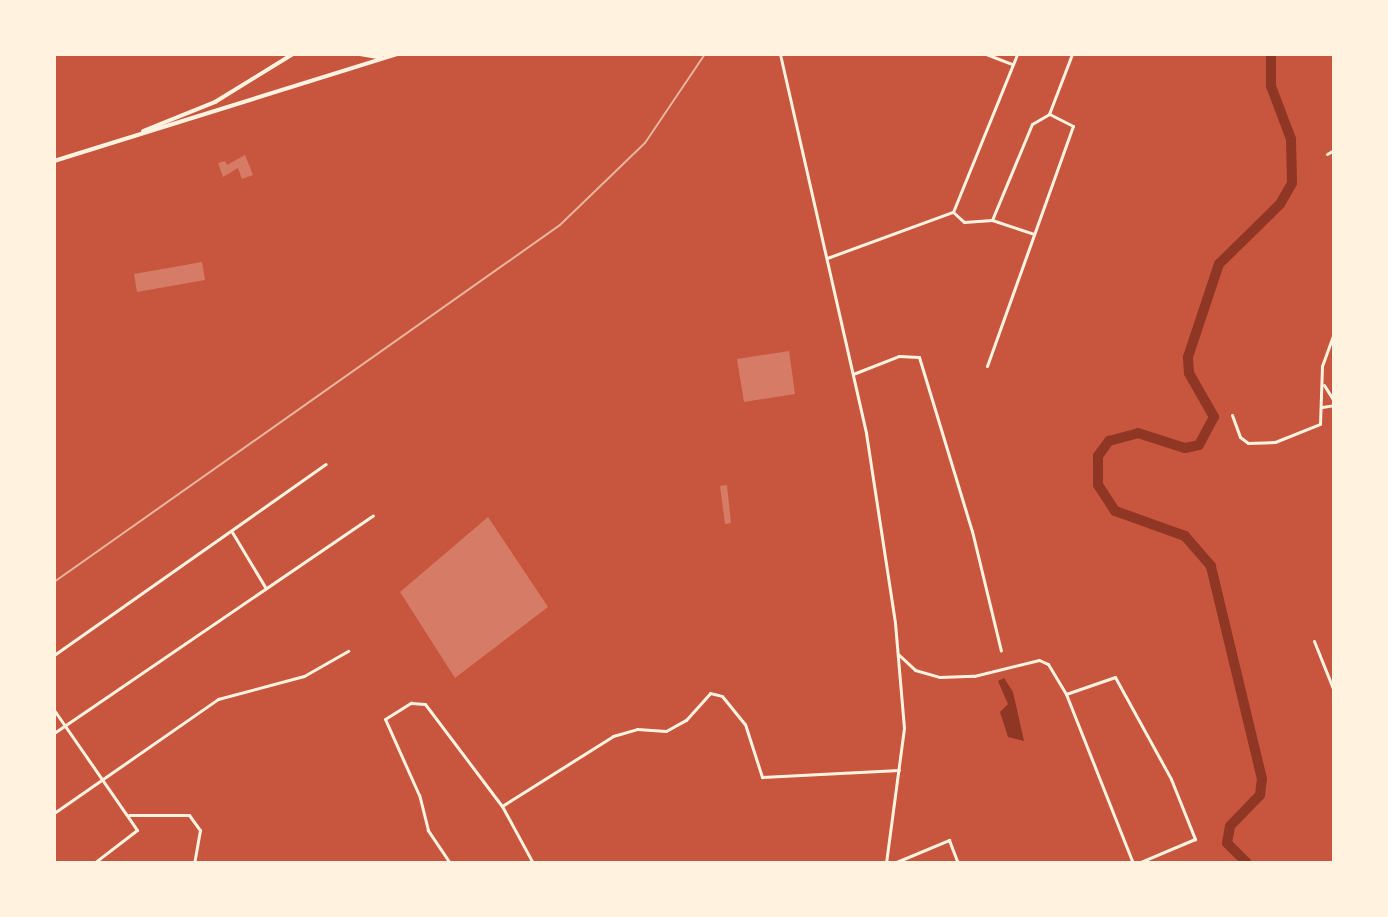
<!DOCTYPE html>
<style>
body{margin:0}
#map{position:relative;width:1388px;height:917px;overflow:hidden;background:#c8553d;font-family:Helvetica,sans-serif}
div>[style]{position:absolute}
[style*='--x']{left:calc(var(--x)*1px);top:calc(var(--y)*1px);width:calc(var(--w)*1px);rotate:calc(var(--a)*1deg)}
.water>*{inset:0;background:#8f3625}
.river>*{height:10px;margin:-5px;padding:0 5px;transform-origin:5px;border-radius:5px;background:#8f3625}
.building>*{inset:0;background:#d67c66}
.minor>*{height:3px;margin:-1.5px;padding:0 1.5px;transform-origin:1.5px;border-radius:1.5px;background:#fff3e0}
.tertiary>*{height:3px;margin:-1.5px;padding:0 1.5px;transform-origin:1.5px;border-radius:1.5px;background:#fff3e0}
.secondary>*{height:4px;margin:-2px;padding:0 2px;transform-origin:2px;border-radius:2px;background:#fff3e0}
.rail>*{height:2px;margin:-1px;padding:0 1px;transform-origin:1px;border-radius:1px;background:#e9b49f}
span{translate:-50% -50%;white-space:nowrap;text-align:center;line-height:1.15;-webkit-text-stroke:7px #fff3e0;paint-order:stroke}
.frame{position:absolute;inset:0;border:56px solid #fff3e0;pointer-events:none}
</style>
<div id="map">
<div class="water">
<div style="clip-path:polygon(1004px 678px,1013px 692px,1024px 741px,1008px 737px,1000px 712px,1008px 704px,998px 681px)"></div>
</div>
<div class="river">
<div style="--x:1247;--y:863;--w:28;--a:-135"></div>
<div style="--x:1227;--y:843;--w:17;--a:-80"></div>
<div style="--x:1230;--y:826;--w:43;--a:-45.9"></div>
<div style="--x:1260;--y:795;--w:16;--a:-83"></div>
<div style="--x:1262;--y:779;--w:219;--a:-103.5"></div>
<div style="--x:1211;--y:566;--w:40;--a:-131"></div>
<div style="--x:1185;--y:536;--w:74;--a:-160.3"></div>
<div style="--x:1115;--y:511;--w:31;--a:-123"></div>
<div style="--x:1098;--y:485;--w:29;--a:-90"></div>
<div style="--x:1098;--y:456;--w:19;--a:-54"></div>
<div style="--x:1109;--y:441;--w:30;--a:-15"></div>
<div style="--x:1138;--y:433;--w:49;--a:17.7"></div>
<div style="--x:1185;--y:448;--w:14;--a:-12"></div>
<div style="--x:1199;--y:445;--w:32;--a:-62"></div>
<div style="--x:1214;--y:417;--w:51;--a:-119.6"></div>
<div style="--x:1189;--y:373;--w:16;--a:-94"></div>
<div style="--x:1188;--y:357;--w:98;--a:-71.6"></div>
<div style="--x:1219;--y:264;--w:86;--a:-44.5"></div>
<div style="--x:1280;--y:204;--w:24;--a:-60"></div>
<div style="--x:1292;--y:183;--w:44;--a:-91.3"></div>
<div style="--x:1291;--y:139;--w:57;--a:-110.7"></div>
<div style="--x:1271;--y:86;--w:32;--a:-90"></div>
</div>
<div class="building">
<div style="clip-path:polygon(245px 155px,253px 175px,242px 179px,238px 168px,223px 177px,218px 163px,225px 161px,227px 165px)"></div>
<div style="clip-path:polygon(202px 262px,205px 280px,137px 292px,134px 274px)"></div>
<div style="clip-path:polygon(789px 351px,795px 394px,744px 402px,737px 359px)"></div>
<div style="clip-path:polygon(727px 485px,731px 523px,725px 524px,720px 486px)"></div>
<div style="clip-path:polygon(488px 517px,548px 607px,455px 678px,400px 592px)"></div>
</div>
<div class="minor">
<div style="--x:986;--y:54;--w:28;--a:21"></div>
<div style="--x:1049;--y:114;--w:64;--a:-69"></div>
<div style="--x:1327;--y:154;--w:8;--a:-30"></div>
<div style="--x:953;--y:212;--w:15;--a:42"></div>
<div style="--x:964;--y:222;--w:28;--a:-4"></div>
<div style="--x:992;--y:220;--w:44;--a:18.4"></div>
<div style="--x:992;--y:220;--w:104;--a:-67.4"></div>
<div style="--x:1032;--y:124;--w:20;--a:-30"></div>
<div style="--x:827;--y:258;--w:134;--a:-20.1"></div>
<div style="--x:953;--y:212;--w:170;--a:-67.9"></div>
<div style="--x:987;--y:366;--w:255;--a:-70.3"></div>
<div style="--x:1073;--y:126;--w:27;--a:-153"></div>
<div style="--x:853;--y:374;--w:49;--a:-21.4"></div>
<div style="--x:899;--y:356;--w:20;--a:3"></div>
<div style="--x:919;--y:357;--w:182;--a:73.1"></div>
<div style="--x:972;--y:531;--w:123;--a:76.4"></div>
<div style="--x:1324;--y:385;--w:19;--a:58"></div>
<div style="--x:1322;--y:407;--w:12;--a:-9"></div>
<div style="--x:1232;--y:415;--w:23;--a:70"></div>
<div style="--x:1240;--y:437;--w:10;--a:37"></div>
<div style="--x:1248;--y:443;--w:27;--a:-2"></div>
<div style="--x:1275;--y:442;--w:48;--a:-21.8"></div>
<div style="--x:1320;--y:424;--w:58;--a:-88"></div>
<div style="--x:1322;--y:366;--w:35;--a:-70"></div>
<div style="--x:232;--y:532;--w:64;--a:59"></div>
<div style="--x:1314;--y:641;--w:54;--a:68.2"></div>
<div style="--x:898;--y:654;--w:23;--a:43"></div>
<div style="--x:915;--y:670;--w:25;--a:16"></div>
<div style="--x:939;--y:677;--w:35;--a:-2"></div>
<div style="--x:974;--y:676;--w:67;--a:-13.8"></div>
<div style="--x:1039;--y:660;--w:10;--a:24"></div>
<div style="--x:1048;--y:664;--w:35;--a:59"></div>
<div style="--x:1066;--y:694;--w:182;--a:68.4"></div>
<div style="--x:54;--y:655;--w:332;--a:-35.1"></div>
<div style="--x:1066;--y:694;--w:52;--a:-19.1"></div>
<div style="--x:1115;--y:677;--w:116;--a:61.2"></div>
<div style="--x:1171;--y:779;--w:65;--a:68.2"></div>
<div style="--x:1195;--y:839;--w:62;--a:157.2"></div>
<div style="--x:54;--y:710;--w:146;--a:55.3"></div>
<div style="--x:137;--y:830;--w:54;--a:142.5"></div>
<div style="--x:54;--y:733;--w:386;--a:-34.3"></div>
<div style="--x:54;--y:813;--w:200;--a:-34.8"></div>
<div style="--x:218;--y:699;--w:89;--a:-15"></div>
<div style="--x:304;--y:676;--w:51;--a:-29.6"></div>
<div style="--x:129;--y:815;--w:60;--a:0"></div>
<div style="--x:189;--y:815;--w:19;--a:54"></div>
<div style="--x:200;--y:830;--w:34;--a:100"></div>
<div style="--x:450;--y:863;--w:40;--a:-124"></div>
<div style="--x:428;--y:830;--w:36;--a:-104"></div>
<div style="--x:419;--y:795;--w:83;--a:-114.1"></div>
<div style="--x:385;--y:719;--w:31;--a:-32"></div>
<div style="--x:411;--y:703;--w:14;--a:4"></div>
<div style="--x:425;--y:704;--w:128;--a:53"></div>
<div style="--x:502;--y:806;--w:65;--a:61.5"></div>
<div style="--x:894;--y:863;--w:60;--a:-22.7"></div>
<div style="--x:949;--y:840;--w:25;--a:69"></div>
</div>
<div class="tertiary">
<div style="--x:780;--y:54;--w:389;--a:77.2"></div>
<div style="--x:866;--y:433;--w:192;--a:81.3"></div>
<div style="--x:895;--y:623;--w:105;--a:85.1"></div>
<div style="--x:904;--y:728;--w:136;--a:97.6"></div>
<div style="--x:502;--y:806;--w:131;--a:-32.2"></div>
<div style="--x:613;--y:736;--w:25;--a:-16"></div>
<div style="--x:637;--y:729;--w:29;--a:4"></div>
<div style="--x:666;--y:731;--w:23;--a:-29"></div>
<div style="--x:686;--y:720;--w:36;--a:-48"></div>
<div style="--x:710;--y:693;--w:12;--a:14"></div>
<div style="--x:722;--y:696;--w:36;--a:51"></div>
<div style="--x:745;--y:724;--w:56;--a:72.2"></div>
<div style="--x:762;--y:777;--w:137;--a:-2.9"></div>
</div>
<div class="secondary">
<div style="--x:360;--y:54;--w:22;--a:10"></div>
<div style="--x:143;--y:131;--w:78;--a:-21.9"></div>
<div style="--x:215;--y:102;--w:92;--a:-31.6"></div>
<div style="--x:54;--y:161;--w:360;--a:-17.3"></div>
</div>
<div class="rail">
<div style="--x:54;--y:582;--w:619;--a:-35.2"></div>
<div style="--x:560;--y:225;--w:118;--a:-44"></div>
<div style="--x:645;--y:143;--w:107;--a:-56"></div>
</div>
<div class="frame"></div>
</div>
